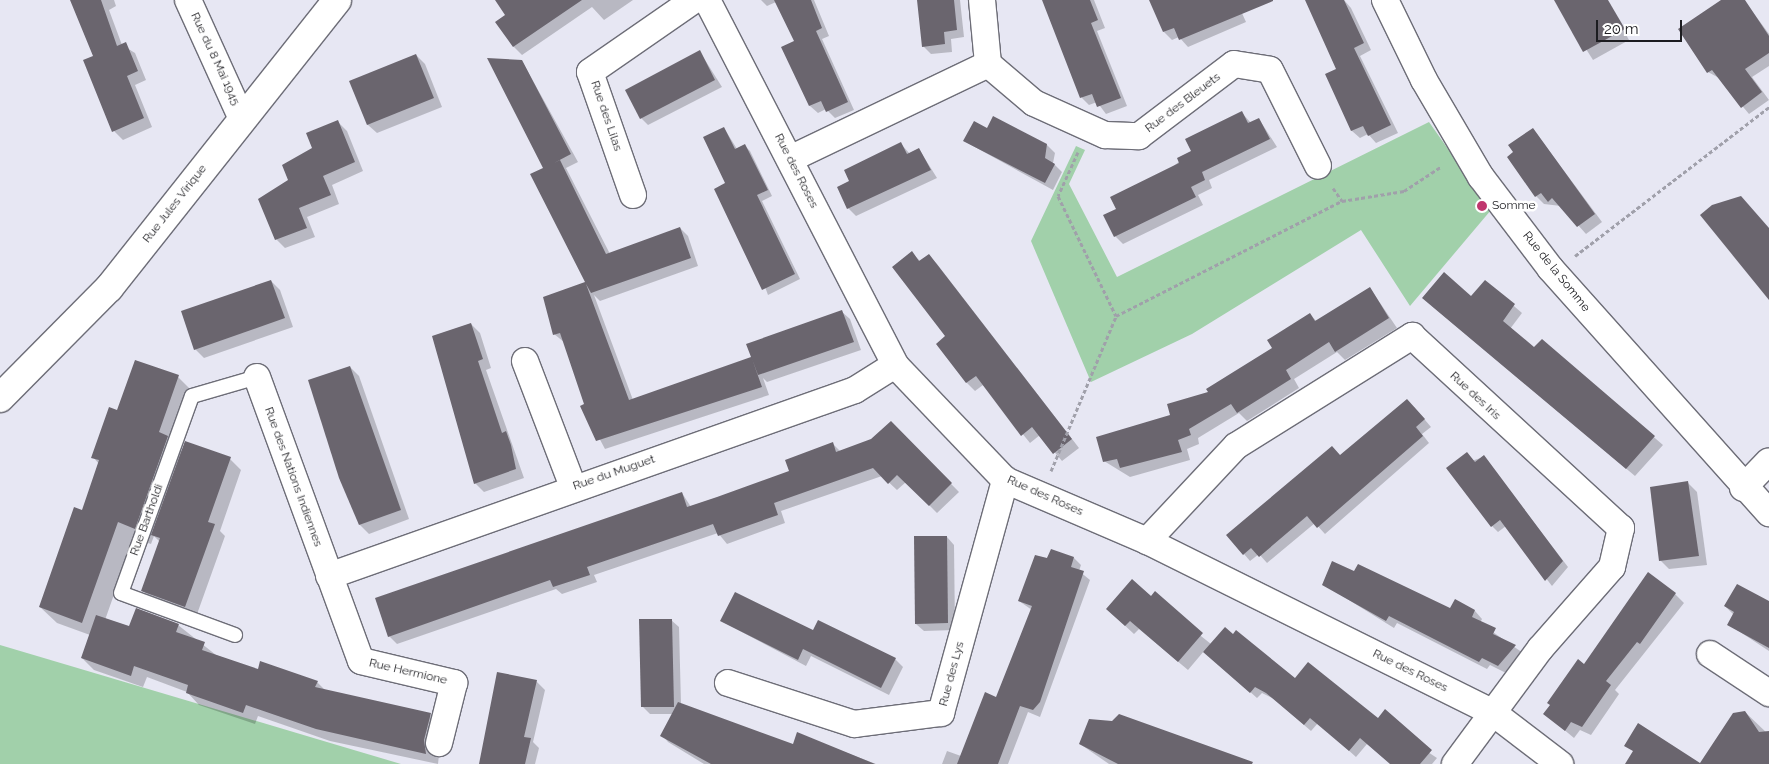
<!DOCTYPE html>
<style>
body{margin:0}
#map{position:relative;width:1769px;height:764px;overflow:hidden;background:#e7e7f3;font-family:Raleway,sans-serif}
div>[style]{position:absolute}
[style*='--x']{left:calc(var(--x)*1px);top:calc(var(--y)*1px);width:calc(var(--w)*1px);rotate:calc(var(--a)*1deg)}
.green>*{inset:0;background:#a1d0aa}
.shadow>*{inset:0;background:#0003}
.building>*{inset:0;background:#6a656e}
.path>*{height:3px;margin-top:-1.5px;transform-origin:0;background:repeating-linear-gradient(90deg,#a0a0aa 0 4px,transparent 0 6.5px)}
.roads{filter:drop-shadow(1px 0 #6d6d77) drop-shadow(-1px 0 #6d6d77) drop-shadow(0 1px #6d6d77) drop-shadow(0 -1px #6d6d77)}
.service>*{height:14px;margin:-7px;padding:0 7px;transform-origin:7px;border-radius:7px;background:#fff}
.minor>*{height:26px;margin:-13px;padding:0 13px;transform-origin:13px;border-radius:13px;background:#fff}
.tertiary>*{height:28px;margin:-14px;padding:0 14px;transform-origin:14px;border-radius:14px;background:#fff}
.dots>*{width:14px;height:14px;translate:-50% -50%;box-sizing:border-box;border:2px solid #fff;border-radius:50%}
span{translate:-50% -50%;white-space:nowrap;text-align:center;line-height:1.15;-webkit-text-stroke:5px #fff;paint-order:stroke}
.street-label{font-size:12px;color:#1c1c20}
.poi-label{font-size:12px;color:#1c1c20}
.left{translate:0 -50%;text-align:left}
.scale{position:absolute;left:1596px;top:20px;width:86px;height:22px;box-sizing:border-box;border:2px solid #1c1c20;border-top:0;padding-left:6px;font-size:15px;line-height:18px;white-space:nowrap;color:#1c1c20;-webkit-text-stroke:4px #fff;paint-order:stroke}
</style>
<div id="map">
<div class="green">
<div style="clip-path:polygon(1429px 122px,1491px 210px,1410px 306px,1361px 230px,1192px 334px,1091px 382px,1031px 241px,1076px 146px,1085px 150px,1069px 184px,1117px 277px)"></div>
<div style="clip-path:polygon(0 645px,337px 745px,401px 764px,0 764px)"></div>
</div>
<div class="shadow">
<div style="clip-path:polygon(71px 0,114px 0,116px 6px,109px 10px,122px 45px,135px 53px,146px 80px,135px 85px,152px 127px,123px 140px,114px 131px,94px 56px)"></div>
<div style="clip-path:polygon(504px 0,633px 0,604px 20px,592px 7px,522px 55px,514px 47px)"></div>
<div style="clip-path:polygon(761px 0,814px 0,829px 36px,822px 39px,854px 110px,835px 118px,826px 109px,818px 113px,810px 106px,795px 42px,776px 2px,767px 6px)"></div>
<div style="clip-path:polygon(918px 0,960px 0,964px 37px,951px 39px,952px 52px,931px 54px,923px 46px)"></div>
<div style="clip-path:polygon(1043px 0,1094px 0,1105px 28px,1097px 31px,1127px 106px,1106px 114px,1097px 102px,1089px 105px,1082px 98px)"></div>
<div style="clip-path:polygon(1178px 0,1250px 0,1241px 11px,1246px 22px,1188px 47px,1179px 37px,1172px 40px,1164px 32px)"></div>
<div style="clip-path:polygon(1316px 0,1344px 0,1351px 8px,1371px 50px,1360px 56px,1398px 133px,1376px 143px,1368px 134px,1360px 138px,1352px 131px,1326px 74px,1338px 69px)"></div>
<div style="clip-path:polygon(1555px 0,1607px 0,1629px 40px,1593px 60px)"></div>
<div style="clip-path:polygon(1724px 0,1744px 0,1769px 34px,1769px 66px,1752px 77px,1769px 100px,1749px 114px,1719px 78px,1708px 72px,1679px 29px)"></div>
<div style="clip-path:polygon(700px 52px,722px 87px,648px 125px,641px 118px)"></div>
<div style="clip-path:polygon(416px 55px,425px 64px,442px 107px,377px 133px,368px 125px,351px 82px)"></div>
<div style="clip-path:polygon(522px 61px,578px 162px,566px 168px,610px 254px,680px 228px,688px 236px,698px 266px,600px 301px,594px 295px,633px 400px,753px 358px,842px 312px,850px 319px,861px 350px,767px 382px,763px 378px,769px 395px,605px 449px,582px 406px,586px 405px,564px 342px,554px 334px,545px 298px,587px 283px,545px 169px)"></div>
<div style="clip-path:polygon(1242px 113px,1251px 123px,1259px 119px,1277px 147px,1209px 180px,1212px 188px,1198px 195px,1203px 205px,1123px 244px,1115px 236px,1118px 209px)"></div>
<div style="clip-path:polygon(338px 122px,347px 131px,363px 171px,332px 185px,339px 204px,307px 217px,315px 237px,285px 248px,276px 239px,290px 180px)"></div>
<div style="clip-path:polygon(724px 128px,737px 149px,745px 146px,750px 151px,772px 196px,762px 201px,800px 279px,768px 295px,727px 184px)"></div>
<div style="clip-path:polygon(1533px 129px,1602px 222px,1586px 234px,1561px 206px,1544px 204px,1536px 196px)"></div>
<div style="clip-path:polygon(987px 130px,1047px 145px,1055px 153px,1053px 163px,1062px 172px,1053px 190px,964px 141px)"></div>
<div style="clip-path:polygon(901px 144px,910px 154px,919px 149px,937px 178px,856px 216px,848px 208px,851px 182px)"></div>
<div style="clip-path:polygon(912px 253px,921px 262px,929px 256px,937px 264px,1079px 448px,1062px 461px,1040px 435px,1030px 443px,983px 385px,975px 391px,967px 383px,938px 344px,947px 337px)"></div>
<div style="clip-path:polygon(271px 281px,280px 290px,293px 327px,204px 358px,195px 349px)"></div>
<div style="clip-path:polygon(1485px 281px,1522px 313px,1510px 329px,1534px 349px,1542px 341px,1663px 445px,1635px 476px,1432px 306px,1471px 297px)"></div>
<div style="clip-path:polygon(1370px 288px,1397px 328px,1345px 360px,1337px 352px,1294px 379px,1299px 388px,1247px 421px,1239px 413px,1198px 438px,1199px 444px,1187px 449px,1190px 460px,1130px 477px,1104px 461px,1274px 349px,1310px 314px,1317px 322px)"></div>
<div style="clip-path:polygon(471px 324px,480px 333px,491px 368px,486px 370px,524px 478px,484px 492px,475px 483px)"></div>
<div style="clip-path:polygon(350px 367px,359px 376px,409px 519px,369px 534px,360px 525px)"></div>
<div style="clip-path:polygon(178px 377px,194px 393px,176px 445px,183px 452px,230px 459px,241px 470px,220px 531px,225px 536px,196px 617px,154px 602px,143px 591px,160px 542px,154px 536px,151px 544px,134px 538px,105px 620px,130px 628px,178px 625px,216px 655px,258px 671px,317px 682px,326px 691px,430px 715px,442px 727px,438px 764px,330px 741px,258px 716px,255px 724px,199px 705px,187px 692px,147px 677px,143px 687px,94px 670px,82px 658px,90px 635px,57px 623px,40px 607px,83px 512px,99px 464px,93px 457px,118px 411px)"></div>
<div style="clip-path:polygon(1414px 407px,1431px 427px,1422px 434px,1429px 443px,1325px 534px,1315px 523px,1267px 563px,1259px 554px,1250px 561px,1244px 554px,1340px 457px)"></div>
<div style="clip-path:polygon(891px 423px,959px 492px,937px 513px,906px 482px,897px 490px,882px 476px,781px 511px,785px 523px,727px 544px,718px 533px,594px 575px,597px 582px,562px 594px,556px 589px,397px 644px,389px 636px,682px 493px,691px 507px,791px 472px,833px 444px,841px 452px,872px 441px)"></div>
<div style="clip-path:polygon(1484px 457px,1568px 567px,1552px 586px,1506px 526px,1498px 532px,1492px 526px,1448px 468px)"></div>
<div style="clip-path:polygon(1688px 483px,1697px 492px,1707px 565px,1669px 569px,1660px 560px)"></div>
<div style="clip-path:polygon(947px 537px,954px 545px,955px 630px,924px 631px,916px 624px)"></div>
<div style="clip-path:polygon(1052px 550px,1074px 558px,1081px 565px,1079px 571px,1090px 580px,1040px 717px,1028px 712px,1008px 764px,942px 764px,947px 751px,961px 756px,997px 698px,1032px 610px,1019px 601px)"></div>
<div style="clip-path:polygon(1355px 573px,1451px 609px,1455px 601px,1475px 611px,1482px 619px,1480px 623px,1523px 653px,1506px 673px,1490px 665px,1487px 669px,1397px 623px,1394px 628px,1323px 584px)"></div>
<div style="clip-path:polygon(1132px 581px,1211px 644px,1378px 719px,1437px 758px,1432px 764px,1391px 764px,1367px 744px,1356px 757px,1318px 723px,1311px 731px,1274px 699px,1262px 693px,1257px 698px,1204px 651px,1188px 670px,1139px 629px,1134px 634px,1107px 609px)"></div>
<div style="clip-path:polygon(1675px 594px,1684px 603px,1615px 690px,1619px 694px,1591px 735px,1580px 730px,1574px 738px,1545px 714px,1584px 665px)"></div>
<div style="clip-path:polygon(1769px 603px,1769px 651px,1728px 624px,1734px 615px,1725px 606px)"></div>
<div style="clip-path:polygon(671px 620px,679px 627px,681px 704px,793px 746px,798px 734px,876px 764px,704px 764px,668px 742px,662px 735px,673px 714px,650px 714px,642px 706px)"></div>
<div style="clip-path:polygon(721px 621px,813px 632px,895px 659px,903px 667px,889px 695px,811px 656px,806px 666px)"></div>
<div style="clip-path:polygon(536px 681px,545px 690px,533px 742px,539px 748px,535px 764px,480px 764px)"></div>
<div style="clip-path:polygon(1745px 712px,1769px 735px,1769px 764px,1732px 764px)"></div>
<div style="clip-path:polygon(1080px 744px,1246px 764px,1109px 764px)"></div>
</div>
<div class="building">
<div style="clip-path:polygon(70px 0,101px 0,117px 46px,126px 42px,138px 71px,127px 76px,144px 118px,112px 132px,83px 60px,93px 56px)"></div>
<div style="clip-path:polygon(495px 0,582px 0,513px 47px,495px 22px,505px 15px)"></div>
<div style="clip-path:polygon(774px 0,811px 0,822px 28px,816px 31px,848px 102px,826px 112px,821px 101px,809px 106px,781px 47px,794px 41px)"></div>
<div style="clip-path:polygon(917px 0,954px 0,957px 30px,944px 32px,945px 44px,922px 47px)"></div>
<div style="clip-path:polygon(1042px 0,1090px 0,1098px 20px,1091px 23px,1121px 98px,1097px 107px,1092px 94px,1080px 98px)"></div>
<div style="clip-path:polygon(1149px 0,1273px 0,1273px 1px,1179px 40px,1174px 28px,1163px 32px)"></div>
<div style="clip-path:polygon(1305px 0,1344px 0,1364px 43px,1354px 48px,1391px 125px,1368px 136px,1363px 126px,1351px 131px,1325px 74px,1336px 69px)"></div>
<div style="clip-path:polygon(1554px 0,1608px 0,1625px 29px,1583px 52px)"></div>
<div style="clip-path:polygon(1721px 0,1745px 0,1769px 36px,1769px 53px,1745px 69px,1762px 92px,1741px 108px,1712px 70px,1707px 73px,1678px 29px)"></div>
<div style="clip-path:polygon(700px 50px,715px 80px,640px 119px,625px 90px)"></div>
<div style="clip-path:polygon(416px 54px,434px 98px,367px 125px,349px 81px)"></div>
<div style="clip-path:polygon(487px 58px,522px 60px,571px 154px,554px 163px,560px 160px,606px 254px,680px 227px,691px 258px,591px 293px,586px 284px,629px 400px,751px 357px,746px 344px,842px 310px,854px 342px,758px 375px,752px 359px,762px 387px,596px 441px,580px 406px,584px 404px,560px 333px,553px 335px,543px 297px,585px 282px,530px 174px,543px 168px)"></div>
<div style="clip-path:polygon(1242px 111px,1248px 123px,1259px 118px,1270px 139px,1202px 172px,1205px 180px,1191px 187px,1196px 197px,1114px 237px,1103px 215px,1116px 209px,1110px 197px,1179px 163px,1177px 158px,1191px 151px,1185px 139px)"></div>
<div style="clip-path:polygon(993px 116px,1047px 144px,1045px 158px,1055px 164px,1045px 183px,963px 141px,974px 121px,987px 128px)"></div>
<div style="clip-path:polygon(338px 120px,355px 162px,323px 176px,331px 195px,299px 208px,307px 228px,275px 240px,258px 199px,288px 180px,282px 165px,312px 148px,306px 133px)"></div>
<div style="clip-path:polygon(724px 127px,735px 149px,745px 144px,768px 190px,757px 195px,795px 274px,762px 290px,714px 189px,725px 183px,703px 137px)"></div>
<div style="clip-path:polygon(1533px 128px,1595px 214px,1577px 227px,1552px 198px,1548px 202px,1541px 193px,1535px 197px,1507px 157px,1513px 152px,1508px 145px)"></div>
<div style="clip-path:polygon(901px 142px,907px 154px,919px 148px,931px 170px,847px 209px,837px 187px,849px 181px,844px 170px)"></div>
<div style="clip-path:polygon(1741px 196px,1769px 228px,1769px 300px,1700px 215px,1712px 205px)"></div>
<div style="clip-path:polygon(912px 251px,919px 261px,929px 254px,1072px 439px,1053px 454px,1032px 427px,1021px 436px,976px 376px,966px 383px,936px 344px,945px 336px,892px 267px)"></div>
<div style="clip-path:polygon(1444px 272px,1471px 296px,1485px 280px,1515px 304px,1503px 321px,1534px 347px,1542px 339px,1655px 436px,1626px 469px,1422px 298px)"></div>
<div style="clip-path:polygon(271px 280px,285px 318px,194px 350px,181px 311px)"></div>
<div style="clip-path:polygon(1370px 287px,1389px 318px,1335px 352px,1329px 342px,1286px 370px,1291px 379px,1237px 413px,1231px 404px,1189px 429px,1191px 435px,1178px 440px,1182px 452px,1120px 468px,1117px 459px,1103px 462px,1096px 437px,1170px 415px,1167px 404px,1208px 392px,1206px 389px,1272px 348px,1267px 340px,1291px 325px,1310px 313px,1315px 321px)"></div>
<div style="clip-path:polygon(471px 323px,483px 359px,478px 361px,502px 433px,506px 431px,511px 445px,516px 469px,474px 484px,432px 336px)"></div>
<div style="clip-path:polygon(135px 360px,179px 375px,159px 432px,168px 436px,135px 529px,118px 522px,82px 623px,39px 607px,74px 507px,82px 510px,99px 460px,91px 458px,109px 407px,117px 410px)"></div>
<div style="clip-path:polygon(350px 366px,401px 510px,359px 525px,339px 478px,308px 380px)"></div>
<div style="clip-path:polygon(1407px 399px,1425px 419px,1416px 427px,1423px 436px,1317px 528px,1307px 516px,1259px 557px,1251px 548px,1243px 555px,1226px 535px,1332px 446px,1340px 455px)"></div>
<div style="clip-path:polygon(891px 421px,952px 483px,929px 506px,897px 475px,888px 484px,873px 468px,774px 503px,778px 515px,718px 536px,713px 524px,587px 567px,590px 575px,553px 587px,550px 580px,388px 637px,375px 598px,682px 492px,687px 507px,717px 497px,789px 471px,785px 460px,833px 442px,836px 452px,871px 439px)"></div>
<div style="clip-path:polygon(185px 441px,231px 457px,208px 522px,215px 524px,185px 607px,141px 591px,160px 538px,151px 535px)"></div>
<div style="clip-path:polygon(1467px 452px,1475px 462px,1484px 455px,1563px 561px,1545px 581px,1500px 520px,1491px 527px,1446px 468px)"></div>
<div style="clip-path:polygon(1688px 481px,1699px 556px,1659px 561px,1650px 487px)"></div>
<div style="clip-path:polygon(914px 536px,947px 536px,948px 623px,915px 624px)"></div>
<div style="clip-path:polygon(1051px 549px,1074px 557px,1071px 567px,1084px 571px,1040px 702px,1033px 710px,1020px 706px,998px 764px,957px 764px,985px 692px,996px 697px,1032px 606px,1018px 601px,1035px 555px,1047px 558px)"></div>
<div style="clip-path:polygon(1332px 561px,1354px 571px,1358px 564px,1450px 608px,1455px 599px,1475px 610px,1472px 617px,1496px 628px,1493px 634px,1516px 645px,1498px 666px,1482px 658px,1479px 662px,1389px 616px,1386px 621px,1322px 585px)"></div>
<div style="clip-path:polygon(1648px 572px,1676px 593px,1640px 644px,1637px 642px,1606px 681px,1611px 685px,1582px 727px,1571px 722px,1565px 731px,1543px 714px,1550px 705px,1547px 703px,1578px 659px,1584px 664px)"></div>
<div style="clip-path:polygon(1132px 579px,1151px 596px,1155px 591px,1203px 633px,1178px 662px,1130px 621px,1125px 626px,1106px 609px)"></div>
<div style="clip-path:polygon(1737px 584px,1769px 601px,1769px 648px,1727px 625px,1734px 612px,1724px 606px)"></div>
<div style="clip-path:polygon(735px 592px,813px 630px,818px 620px,896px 658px,881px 688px,803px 649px,798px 660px,720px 621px)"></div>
<div style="clip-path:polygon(136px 608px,179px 624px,176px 632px,205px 642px,202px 650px,258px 669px,260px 661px,318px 681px,315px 687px,431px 713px,424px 740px,426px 754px,316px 729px,246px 705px,243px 713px,186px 693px,188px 685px,134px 666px,131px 676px,81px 658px,96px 615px,129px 626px)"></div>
<div style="clip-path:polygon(639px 619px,672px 619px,674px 707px,641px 707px)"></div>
<div style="clip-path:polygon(1225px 627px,1233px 634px,1236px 630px,1295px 678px,1308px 662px,1378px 718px,1385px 709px,1432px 750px,1420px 764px,1390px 764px,1360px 738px,1349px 751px,1310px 718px,1304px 725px,1266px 693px,1255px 687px,1250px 693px,1203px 652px)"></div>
<div style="clip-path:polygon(497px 672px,537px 680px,524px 737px,531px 738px,525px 764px,479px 764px)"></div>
<div style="clip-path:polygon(678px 702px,793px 744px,797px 732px,875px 764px,711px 764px,660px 736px)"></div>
<div style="clip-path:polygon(1745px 711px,1759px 732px,1769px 731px,1769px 764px,1625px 764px,1633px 751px,1624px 746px,1638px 723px,1700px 763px,1733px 713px)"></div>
<div style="clip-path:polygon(1119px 714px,1253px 762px,1252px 764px,1118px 764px,1079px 744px,1089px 719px,1112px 721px)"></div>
</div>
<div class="path">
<div style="--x:1078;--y:152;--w:48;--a:114.4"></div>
<div style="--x:1058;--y:196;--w:133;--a:64.2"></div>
<div style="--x:1333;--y:188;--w:16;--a:55"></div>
<div style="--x:1342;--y:201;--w:63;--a:-9.2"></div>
<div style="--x:1404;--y:191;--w:45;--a:-33.3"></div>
<div style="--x:1575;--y:256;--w:245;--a:-37.5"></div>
<div style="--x:1051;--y:471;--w:168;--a:-67.2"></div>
<div style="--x:1116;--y:316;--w:254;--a:-27"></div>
</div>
<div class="roads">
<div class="service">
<div style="--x:235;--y:635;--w:121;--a:-159.8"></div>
<div style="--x:121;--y:593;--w:209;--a:-70.2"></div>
<div style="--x:192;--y:396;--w:68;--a:-16.3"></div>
</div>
<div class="minor">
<div style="--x:188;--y:0;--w:131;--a:65.6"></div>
<div style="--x:707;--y:0;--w:411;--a:62.7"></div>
<div style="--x:895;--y:365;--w:159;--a:46.3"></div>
<div style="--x:1005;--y:480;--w:155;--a:23.2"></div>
<div style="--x:1147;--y:541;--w:385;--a:26.4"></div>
<div style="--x:1492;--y:712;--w:86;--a:37.4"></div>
<div style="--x:982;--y:0;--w:64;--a:84.6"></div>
<div style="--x:1385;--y:0;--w:89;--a:64"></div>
<div style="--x:1424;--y:80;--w:113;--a:59.6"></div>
<div style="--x:1481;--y:177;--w:114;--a:52.8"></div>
<div style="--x:1550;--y:268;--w:329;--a:48.2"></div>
<div style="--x:790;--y:159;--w:220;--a:-25.6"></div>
<div style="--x:988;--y:64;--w:60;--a:40.3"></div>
<div style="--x:1034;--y:103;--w:78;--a:24.3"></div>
<div style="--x:1105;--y:135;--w:34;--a:2"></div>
<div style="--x:1139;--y:136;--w:119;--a:-37.2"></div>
<div style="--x:1234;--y:64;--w:36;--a:9"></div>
<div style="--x:1270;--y:70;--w:107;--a:63.4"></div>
<div style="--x:633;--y:195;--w:130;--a:-109.3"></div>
<div style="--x:590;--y:72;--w:126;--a:-34.7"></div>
<div style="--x:525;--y:361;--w:135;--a:69.1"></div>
<div style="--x:257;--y:377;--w:302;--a:69.9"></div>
<div style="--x:361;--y:661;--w:96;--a:13.3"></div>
<div style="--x:454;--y:683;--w:62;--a:104"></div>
<div style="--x:1743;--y:488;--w:37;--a:-46"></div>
<div style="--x:1147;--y:541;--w:130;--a:-46.9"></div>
<div style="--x:1236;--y:446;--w:208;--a:-32"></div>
<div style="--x:1412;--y:336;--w:284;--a:42.6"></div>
<div style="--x:1621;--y:528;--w:40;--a:103"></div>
<div style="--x:1612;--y:567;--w:109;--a:131.3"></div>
<div style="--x:1540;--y:649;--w:143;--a:126.5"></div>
<div style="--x:329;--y:576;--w:558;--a:-19.47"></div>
<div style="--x:855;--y:390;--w:47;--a:-32"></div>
<div style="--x:1710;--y:654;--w:71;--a:33.5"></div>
<div style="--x:728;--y:683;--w:133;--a:18"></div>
<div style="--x:854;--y:724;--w:88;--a:-7.2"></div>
<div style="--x:941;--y:713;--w:242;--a:-74.6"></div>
</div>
<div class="tertiary">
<div style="--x:0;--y:398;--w:155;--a:-45.3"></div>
<div style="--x:109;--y:288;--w:367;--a:-51.6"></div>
</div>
</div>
<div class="dots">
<div style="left:1482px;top:206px;background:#c0366e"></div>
</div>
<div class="street-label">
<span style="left:215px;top:59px;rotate:65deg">Rue du 8 Mai 1945</span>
<span style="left:1183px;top:103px;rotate:-37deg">Rue des Bleuets</span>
<span style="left:606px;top:116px;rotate:71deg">Rue des Lilas</span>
<span style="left:796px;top:171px;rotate:63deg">Rue des Roses</span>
<span style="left:175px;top:204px;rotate:-52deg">Rue Jules Virique</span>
<span style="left:1556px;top:272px;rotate:51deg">Rue de la Somme</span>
<span style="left:1475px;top:396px;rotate:43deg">Rue des Iris</span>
<span style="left:614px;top:473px;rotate:-19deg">Rue du Muguet</span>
<span style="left:293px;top:477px;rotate:70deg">Rue des Nations Indiennes</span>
<span style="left:1045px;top:496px;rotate:24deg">Rue des Roses</span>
<span style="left:147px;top:520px;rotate:-70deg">Rue Bartholdi</span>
<span style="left:1410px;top:671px;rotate:26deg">Rue des Roses</span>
<span style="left:408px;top:672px;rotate:13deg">Rue Hermione</span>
<span style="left:952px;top:674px;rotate:-75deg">Rue des Lys</span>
</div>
<div class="poi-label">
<span class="left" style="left:1492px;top:206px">Somme</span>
</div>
<div class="scale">20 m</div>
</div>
